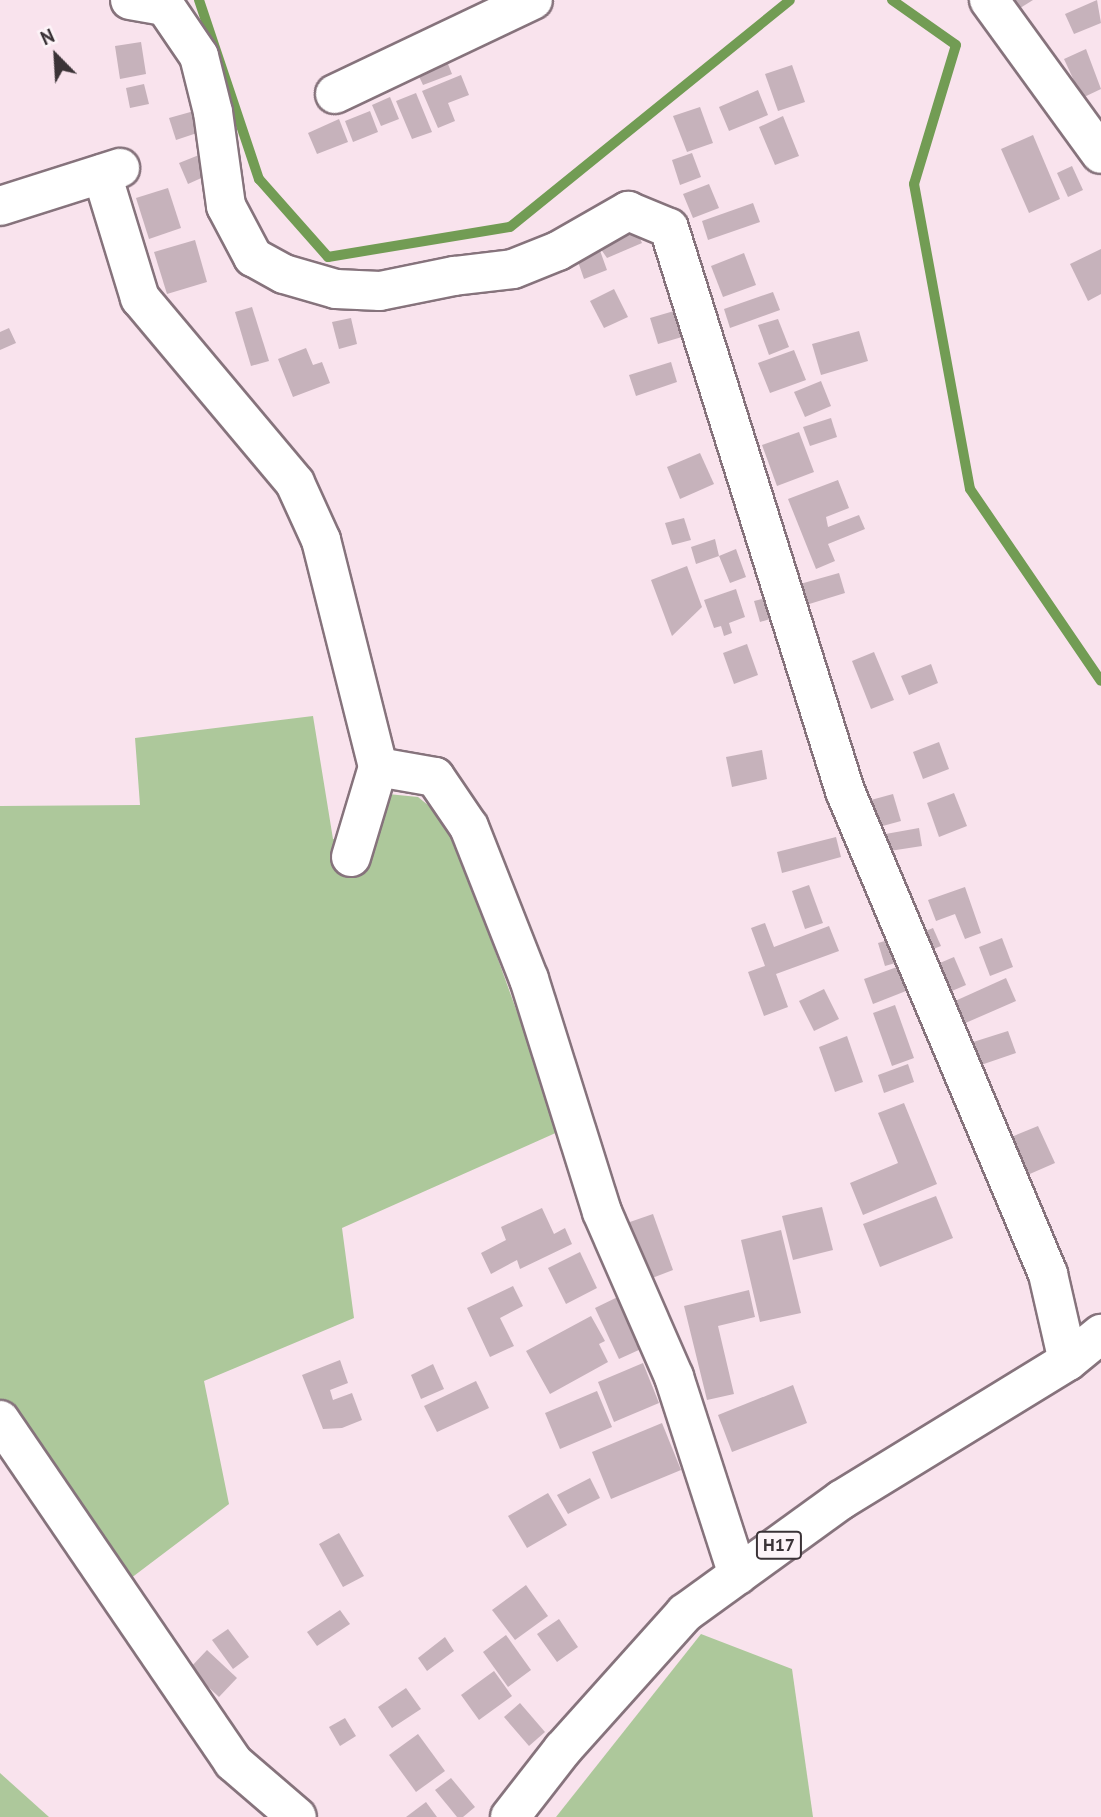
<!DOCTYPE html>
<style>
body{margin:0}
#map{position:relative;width:1101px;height:1817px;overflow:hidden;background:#f9e3ed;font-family:"PT Sans",sans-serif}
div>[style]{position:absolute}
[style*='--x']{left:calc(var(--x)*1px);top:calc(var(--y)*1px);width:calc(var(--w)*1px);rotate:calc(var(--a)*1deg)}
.green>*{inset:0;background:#adc89b}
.stream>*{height:10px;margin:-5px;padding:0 5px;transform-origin:5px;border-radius:5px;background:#729c54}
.building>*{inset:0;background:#c6b2bb}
.roads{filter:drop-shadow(2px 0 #86737c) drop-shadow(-2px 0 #86737c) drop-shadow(0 2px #86737c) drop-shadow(0 -2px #86737c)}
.minor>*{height:38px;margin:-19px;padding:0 19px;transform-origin:19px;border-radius:19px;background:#fff}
.major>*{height:38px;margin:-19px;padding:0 19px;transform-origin:19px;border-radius:19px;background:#fff}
span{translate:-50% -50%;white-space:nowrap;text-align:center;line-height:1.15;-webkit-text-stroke:7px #fdf4f8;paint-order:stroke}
.shield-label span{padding:2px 5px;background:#fdf4f8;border:2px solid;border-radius:5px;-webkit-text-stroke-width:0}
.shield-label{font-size:18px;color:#3b3337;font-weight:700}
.north{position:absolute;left:21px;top:21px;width:70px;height:70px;-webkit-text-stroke:5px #fdf4f8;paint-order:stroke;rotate:336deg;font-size:19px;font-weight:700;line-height:28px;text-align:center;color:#3b3337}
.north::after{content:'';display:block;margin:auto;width:24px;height:32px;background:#3b3337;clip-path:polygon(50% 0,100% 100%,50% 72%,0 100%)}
</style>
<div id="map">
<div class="green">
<div style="clip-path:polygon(313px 716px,333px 839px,372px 842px,388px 794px,418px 797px,448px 821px,560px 1131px,342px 1228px,354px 1318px,204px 1381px,229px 1504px,106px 1597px,0 1445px,0 806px,140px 805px,135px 738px)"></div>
<div style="clip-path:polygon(701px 1634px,792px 1669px,813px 1817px,556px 1817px)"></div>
<div style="clip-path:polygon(0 1773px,49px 1817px,0 1817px)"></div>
</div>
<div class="stream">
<div style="--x:199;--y:0;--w:189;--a:71.5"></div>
<div style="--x:259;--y:179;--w:104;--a:48.5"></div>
<div style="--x:328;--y:257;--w:184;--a:-9.4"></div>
<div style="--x:510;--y:227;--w:360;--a:-39"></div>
<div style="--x:892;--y:0;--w:78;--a:35.1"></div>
<div style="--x:956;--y:45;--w:145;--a:106.8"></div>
<div style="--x:914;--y:184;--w:310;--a:79.6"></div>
<div style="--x:970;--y:489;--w:232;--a:55.7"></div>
</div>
<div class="building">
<div style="clip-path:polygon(1012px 0,1033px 0,1017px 10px)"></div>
<div style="clip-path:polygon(1097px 0,1101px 23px,1074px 34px,1065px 14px)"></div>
<div style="clip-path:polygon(141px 42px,146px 74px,120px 79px,115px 46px)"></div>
<div style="clip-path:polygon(1086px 49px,1101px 89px,1082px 98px,1064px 59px)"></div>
<div style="clip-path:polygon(446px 59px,452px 74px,423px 85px,416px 70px)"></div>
<div style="clip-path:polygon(792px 65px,805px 102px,778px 111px,765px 74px)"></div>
<div style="clip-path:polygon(461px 75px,469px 95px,448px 103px,455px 121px,438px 128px,422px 91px)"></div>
<div style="clip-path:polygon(144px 84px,149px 104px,130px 108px,126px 88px)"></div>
<div style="clip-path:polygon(758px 90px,768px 115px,729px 131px,719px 107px)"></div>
<div style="clip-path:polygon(416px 93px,432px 132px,412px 139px,396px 101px)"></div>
<div style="clip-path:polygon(390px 97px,399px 119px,381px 126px,372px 105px)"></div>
<div style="clip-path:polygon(700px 107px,713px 143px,687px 152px,673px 116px)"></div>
<div style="clip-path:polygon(194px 111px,200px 132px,176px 140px,169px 118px)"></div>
<div style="clip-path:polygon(370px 111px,378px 132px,353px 142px,345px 121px)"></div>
<div style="clip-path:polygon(783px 116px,799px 156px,775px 165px,759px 127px)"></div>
<div style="clip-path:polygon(339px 119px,348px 142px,317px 154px,308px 133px)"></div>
<div style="clip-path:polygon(1033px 135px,1060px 199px,1029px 213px,1001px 149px)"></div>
<div style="clip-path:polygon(692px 153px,701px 177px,680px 185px,672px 160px)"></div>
<div style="clip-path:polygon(199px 155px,208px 175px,188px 184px,179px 163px)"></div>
<div style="clip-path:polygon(1072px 166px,1083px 190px,1068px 197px,1057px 173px)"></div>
<div style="clip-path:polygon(709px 184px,719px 208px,693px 218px,683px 194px)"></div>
<div style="clip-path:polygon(168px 188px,181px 228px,149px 239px,136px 198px)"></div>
<div style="clip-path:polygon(753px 203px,760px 222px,708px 240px,702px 221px)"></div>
<div style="clip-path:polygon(635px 227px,642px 243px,607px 258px,598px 245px,607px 270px,584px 279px,575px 253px)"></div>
<div style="clip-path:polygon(195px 240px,207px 282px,167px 294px,154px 252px)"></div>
<div style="clip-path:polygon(1101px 249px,1101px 294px,1088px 301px,1070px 264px)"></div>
<div style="clip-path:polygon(744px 253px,756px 285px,723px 297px,711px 266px)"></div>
<div style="clip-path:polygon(614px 289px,628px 317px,604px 328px,590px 301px)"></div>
<div style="clip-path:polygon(773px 292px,780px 310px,730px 328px,724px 309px)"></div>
<div style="clip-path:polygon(252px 307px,269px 361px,251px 366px,235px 312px)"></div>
<div style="clip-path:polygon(674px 311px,682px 337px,658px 344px,650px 318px)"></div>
<div style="clip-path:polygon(351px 318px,357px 344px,339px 349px,332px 322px)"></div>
<div style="clip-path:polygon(778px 319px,789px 347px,769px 355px,758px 325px)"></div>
<div style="clip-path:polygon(9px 328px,16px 343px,0 350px,0 332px)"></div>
<div style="clip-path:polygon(859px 331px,868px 361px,821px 375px,812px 344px)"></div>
<div style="clip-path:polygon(306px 348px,313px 365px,322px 362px,330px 383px,293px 397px,278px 359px)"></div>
<div style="clip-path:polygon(794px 350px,806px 380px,770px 393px,758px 363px)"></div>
<div style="clip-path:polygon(671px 362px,677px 382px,636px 396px,629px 375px)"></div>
<div style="clip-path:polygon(821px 381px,831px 406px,805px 417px,794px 392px)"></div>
<div style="clip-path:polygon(831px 418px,837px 437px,810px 446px,803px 427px)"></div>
<div style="clip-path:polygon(799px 432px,814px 472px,777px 486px,762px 445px)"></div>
<div style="clip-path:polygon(700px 453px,714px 484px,680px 499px,667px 467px)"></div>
<div style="clip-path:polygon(838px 480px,849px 508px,826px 517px,828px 527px,859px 515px,865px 529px,828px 544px,835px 561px,816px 569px,788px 499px)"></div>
<div style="clip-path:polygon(684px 518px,691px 540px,672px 545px,665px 523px)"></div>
<div style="clip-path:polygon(715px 539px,719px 556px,736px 549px,746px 577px,730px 583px,719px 556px,696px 564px,691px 547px)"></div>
<div style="clip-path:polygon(687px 566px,702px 607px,672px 636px,651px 580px)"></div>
<div style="clip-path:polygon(839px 573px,845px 593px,806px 605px,800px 584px)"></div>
<div style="clip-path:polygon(736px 589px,745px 617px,729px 623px,732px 633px,724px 636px,721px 626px,714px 628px,704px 600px)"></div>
<div style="clip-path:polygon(778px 595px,783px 615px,760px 622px,754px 601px)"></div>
<div style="clip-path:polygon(747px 644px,758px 675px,734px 684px,723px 653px)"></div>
<div style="clip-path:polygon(874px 652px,894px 700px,871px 709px,852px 661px)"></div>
<div style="clip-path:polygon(931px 664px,938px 683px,909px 695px,901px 676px)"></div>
<div style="clip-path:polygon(939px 742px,949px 769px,923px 779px,913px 752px)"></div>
<div style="clip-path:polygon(762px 750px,767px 779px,732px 787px,726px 757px)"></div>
<div style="clip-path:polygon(954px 793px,967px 826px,939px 837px,927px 803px)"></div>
<div style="clip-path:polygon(893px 794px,901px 821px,879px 827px,871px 800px)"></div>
<div style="clip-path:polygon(919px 828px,922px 846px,883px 852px,880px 835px)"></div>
<div style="clip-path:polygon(836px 837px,841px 857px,782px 873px,777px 852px)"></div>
<div style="clip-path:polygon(809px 885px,823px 923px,805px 929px,792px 891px)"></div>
<div style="clip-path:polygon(965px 887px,981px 933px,965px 939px,955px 914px,936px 921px,928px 900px)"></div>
<div style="clip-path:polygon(765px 923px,774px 947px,829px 926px,839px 951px,776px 974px,788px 1007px,764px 1016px,748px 972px,765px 966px,751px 928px)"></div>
<div style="clip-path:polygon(933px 928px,941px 946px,918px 955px,911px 937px)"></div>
<div style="clip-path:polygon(902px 936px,909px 959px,885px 966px,878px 943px)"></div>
<div style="clip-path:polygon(1002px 938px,1013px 967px,990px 976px,979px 947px)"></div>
<div style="clip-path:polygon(954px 957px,966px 985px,940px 996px,928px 968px)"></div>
<div style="clip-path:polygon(897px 967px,906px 991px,873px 1004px,864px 979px)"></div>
<div style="clip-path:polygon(1006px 978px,1016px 1001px,954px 1028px,944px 1006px)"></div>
<div style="clip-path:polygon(824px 989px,839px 1019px,814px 1031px,799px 1001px)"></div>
<div style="clip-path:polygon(895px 1005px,914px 1058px,892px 1066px,873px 1013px)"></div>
<div style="clip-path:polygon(1008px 1031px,1016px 1053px,978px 1066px,970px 1043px)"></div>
<div style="clip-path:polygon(847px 1036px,863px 1082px,835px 1092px,819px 1047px)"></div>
<div style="clip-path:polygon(908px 1064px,914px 1082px,884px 1093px,878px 1075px)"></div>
<div style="clip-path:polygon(904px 1103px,937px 1184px,863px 1215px,850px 1183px,898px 1163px,878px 1113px)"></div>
<div style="clip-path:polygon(1038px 1126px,1055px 1163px,1014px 1181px,997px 1143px)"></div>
<div style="clip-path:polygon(936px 1196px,953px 1238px,880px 1267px,863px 1224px)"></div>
<div style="clip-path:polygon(822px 1207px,833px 1250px,793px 1260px,782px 1216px)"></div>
<div style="clip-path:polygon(542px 1208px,554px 1234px,565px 1228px,572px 1244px,520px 1269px,517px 1260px,491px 1274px,481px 1253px,506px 1240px,501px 1227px)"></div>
<div style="clip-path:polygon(653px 1214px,673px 1270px,647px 1280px,627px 1223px)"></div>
<div style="clip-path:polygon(781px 1230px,801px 1313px,760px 1322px,741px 1240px)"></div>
<div style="clip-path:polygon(580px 1252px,597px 1288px,566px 1304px,548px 1268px)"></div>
<div style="clip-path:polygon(513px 1286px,523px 1306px,500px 1318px,514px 1346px,490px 1357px,467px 1308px)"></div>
<div style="clip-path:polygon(749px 1290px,755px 1317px,718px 1326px,734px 1394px,707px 1400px,684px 1306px)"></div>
<div style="clip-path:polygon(628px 1292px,652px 1344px,619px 1359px,595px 1308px)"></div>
<div style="clip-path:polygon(591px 1316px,605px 1341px,599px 1344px,608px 1362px,550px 1394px,526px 1351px)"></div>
<div style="clip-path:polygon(340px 1360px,348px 1383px,330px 1390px,333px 1400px,352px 1393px,362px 1420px,342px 1428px,323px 1429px,302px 1375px)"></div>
<div style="clip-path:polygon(643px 1363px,659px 1403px,614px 1422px,598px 1382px)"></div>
<div style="clip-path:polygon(433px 1364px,444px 1389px,421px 1399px,411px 1375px)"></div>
<div style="clip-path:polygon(476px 1381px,489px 1408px,437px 1432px,424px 1406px)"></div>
<div style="clip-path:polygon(793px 1385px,807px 1423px,732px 1452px,718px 1415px)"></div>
<div style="clip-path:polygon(597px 1391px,612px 1427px,560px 1449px,545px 1413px)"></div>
<div style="clip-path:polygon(662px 1423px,681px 1470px,611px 1499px,592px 1452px)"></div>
<div style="clip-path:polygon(590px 1478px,600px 1498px,568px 1514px,557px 1495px)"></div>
<div style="clip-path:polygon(548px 1493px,567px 1525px,527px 1548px,508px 1516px)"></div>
<div style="clip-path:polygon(339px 1533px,364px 1576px,343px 1587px,319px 1544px)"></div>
<div style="clip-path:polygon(526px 1585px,548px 1616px,515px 1640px,492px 1610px)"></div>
<div style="clip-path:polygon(340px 1610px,350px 1624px,317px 1646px,307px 1632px)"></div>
<div style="clip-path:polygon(559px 1619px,578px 1647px,557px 1662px,537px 1634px)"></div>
<div style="clip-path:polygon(228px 1629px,249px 1657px,233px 1669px,212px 1640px)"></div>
<div style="clip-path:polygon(506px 1635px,531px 1670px,508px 1687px,483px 1652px)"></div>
<div style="clip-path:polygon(445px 1637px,454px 1651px,427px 1671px,418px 1658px)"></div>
<div style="clip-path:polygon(207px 1650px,237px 1678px,219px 1697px,189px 1669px)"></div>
<div style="clip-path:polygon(494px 1671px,512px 1696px,479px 1720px,461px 1695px)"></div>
<div style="clip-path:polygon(406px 1688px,421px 1709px,392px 1728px,378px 1707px)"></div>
<div style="clip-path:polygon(520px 1703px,545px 1732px,529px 1746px,504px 1717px)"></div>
<div style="clip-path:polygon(345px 1718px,356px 1736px,340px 1746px,329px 1727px)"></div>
<div style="clip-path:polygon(418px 1734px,445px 1771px,416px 1792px,389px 1755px)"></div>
<div style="clip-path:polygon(451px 1778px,475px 1807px,463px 1817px,457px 1817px,435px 1790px)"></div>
<div style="clip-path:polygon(426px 1802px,437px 1817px,406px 1817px)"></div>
</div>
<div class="roads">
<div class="minor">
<div style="--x:130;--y:0;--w:36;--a:10"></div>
<div style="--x:165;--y:6;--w:60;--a:55.8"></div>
<div style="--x:199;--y:56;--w:58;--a:76"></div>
<div style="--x:213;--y:112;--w:95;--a:82.1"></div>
<div style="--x:226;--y:206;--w:58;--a:62.1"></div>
<div style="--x:253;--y:257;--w:35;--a:29"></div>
<div style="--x:284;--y:274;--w:54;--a:16.1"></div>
<div style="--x:336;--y:289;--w:44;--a:2.6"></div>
<div style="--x:380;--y:291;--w:76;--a:-11.5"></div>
<div style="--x:454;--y:276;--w:59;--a:-6.8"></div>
<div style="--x:513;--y:269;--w:48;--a:-21.8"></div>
<div style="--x:558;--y:251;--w:81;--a:-29.7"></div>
<div style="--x:628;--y:211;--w:44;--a:22.5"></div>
<div style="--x:669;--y:228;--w:590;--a:72.64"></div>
<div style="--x:845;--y:791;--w:524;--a:67.2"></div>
<div style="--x:1048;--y:1274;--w:89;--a:77.1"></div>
<div style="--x:989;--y:0;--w:190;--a:54"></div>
<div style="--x:335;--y:94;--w:219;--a:-25.4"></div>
<div style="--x:102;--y:174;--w:130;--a:73"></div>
<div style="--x:140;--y:298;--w:241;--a:50"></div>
<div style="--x:295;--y:483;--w:63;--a:65.5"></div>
<div style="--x:321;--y:540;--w:234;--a:75.9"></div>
<div style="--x:0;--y:206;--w:126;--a:-17.6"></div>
<div style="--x:351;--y:857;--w:94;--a:-73.3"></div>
<div style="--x:378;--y:767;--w:58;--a:10"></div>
<div style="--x:435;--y:777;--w:60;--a:55.8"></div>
<div style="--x:469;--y:827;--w:163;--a:68.5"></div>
<div style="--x:529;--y:979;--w:244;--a:72.6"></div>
<div style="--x:602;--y:1212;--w:180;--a:66.4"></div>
<div style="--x:674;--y:1377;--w:208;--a:72.1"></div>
<div style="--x:0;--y:1420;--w:414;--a:55.7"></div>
<div style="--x:233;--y:1762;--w:84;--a:40.7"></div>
</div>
<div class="major">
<div style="--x:510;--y:1817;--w:86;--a:-52.1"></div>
<div style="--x:563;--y:1749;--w:183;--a:-48.1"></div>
<div style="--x:685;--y:1613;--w:193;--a:-35.9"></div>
<div style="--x:841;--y:1500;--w:266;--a:-31.5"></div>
<div style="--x:1068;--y:1361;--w:43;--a:-39.3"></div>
</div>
</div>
<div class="shield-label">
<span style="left:779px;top:1545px">H17</span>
</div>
<div class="north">N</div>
</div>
